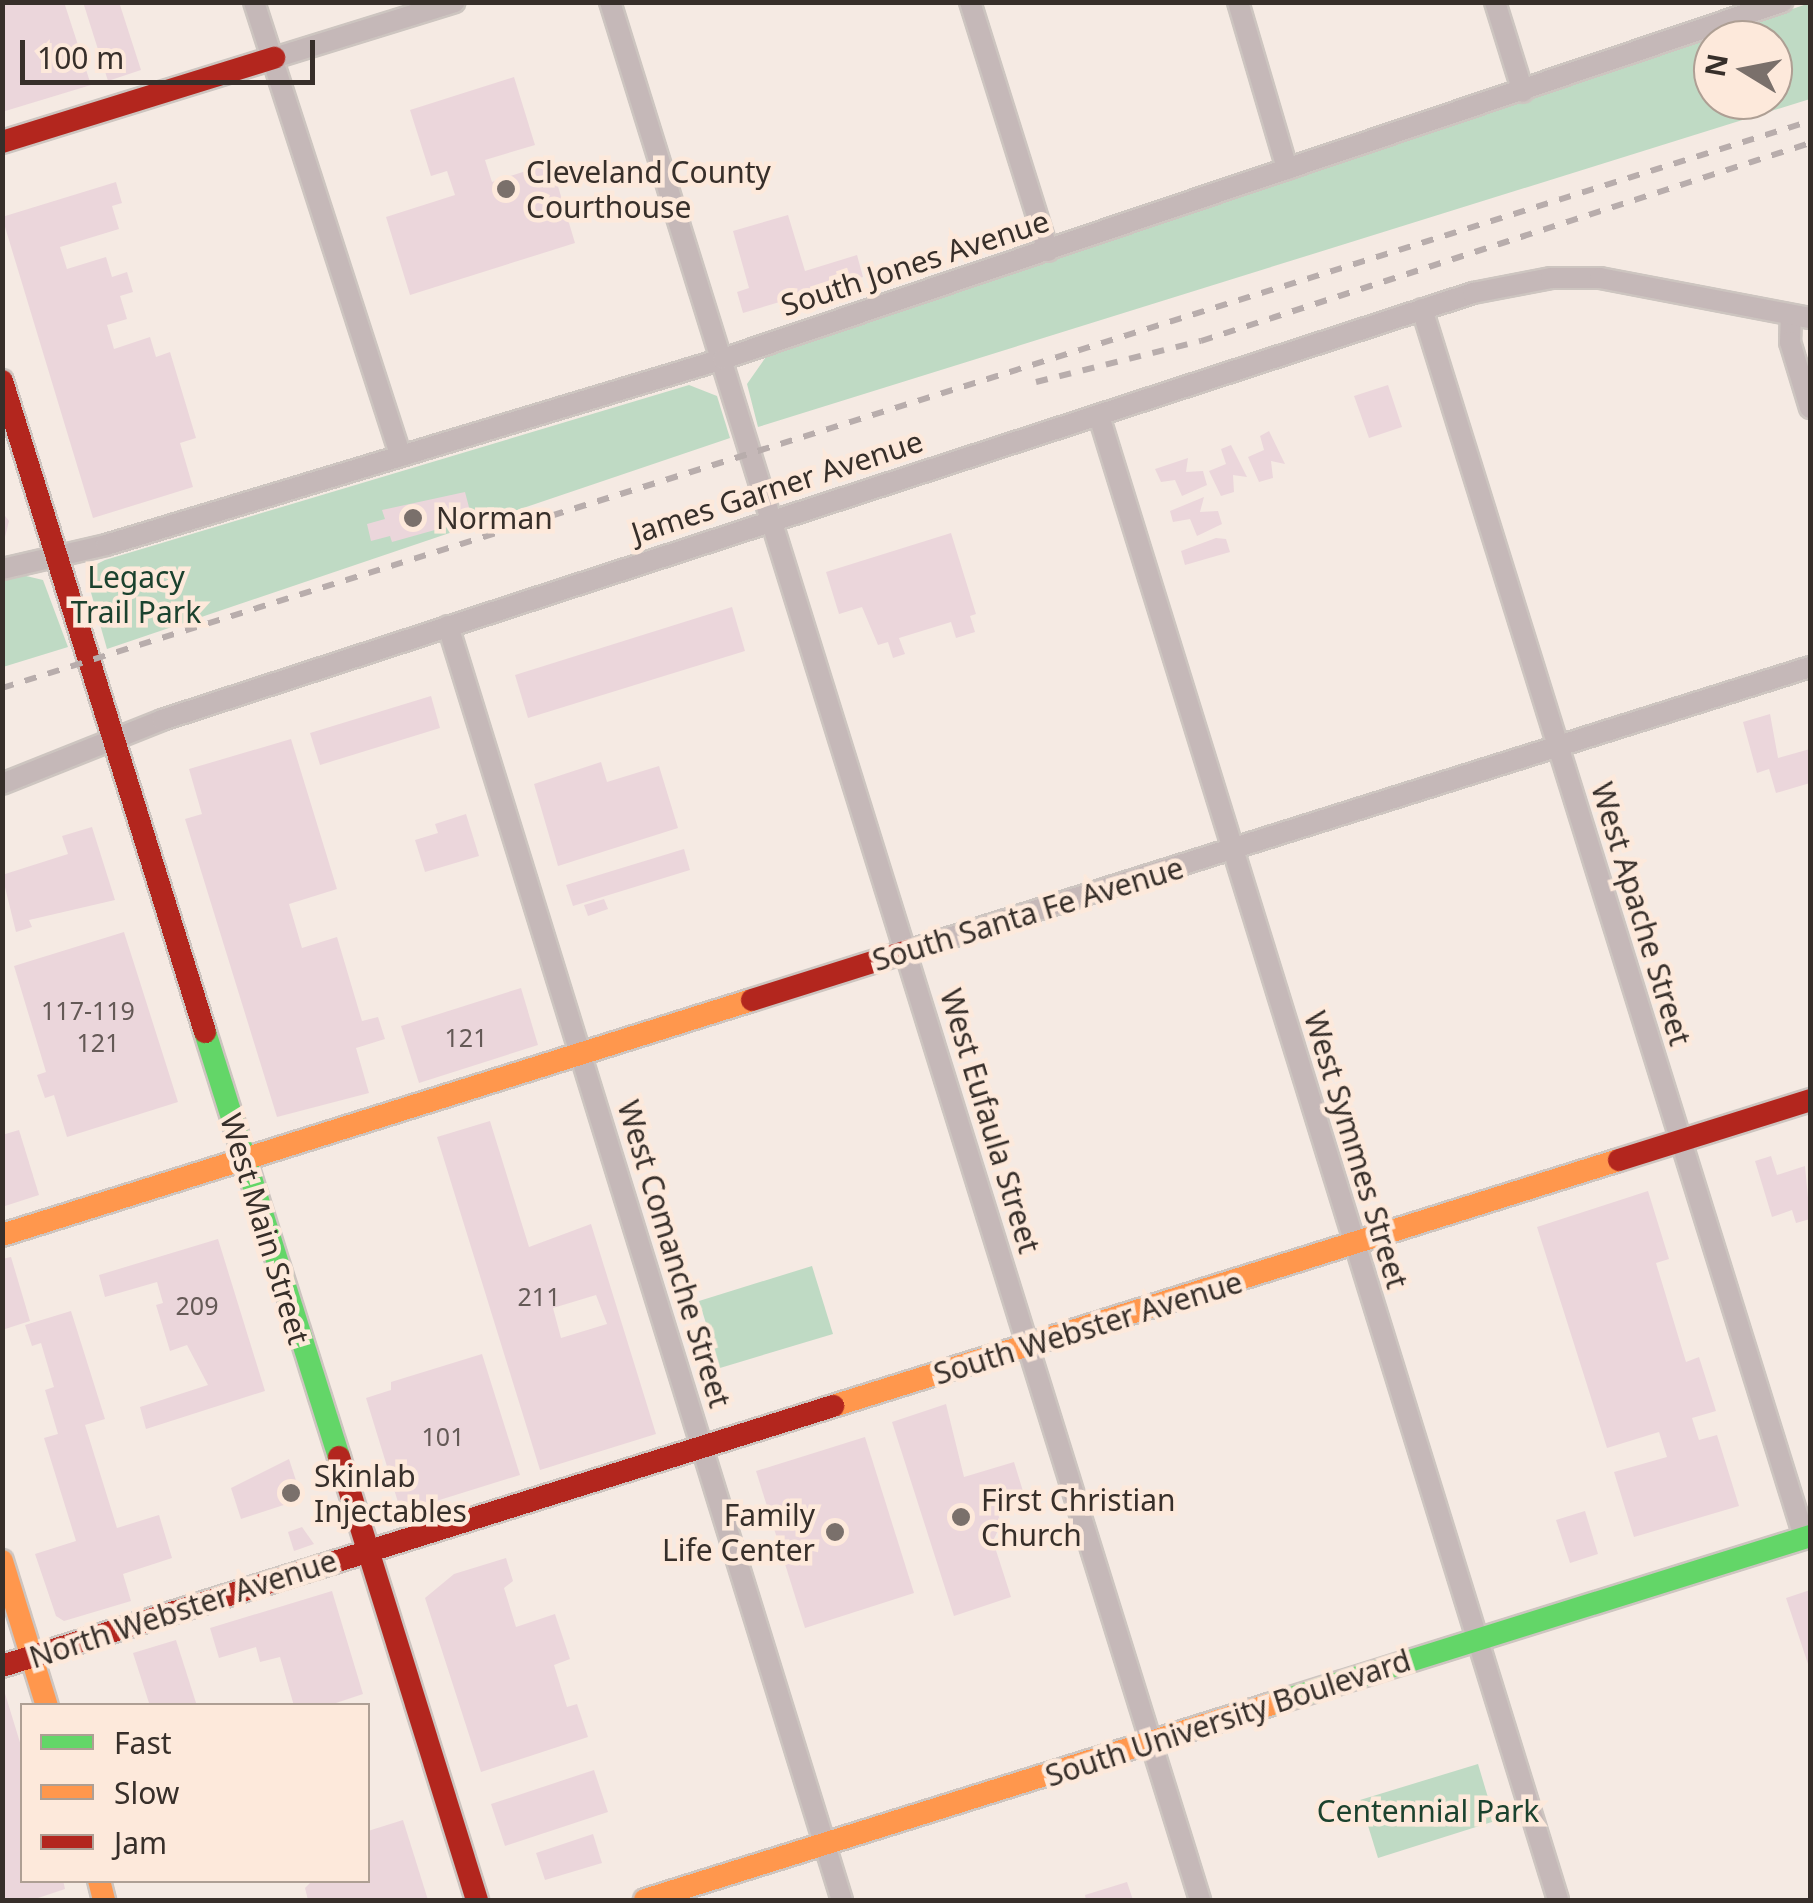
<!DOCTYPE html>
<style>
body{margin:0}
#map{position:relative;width:1813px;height:1903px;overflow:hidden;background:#f5eae3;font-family:"Noto Sans",sans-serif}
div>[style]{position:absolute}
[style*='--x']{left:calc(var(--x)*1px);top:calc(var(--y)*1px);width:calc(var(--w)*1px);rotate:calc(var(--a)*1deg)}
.green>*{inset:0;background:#bfdac4}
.building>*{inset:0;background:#ebd6db}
.roads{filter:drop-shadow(2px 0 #cdc5c0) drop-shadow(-2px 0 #cdc5c0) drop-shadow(0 2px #cdc5c0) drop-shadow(0 -2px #cdc5c0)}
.street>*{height:20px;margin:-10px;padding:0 10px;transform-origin:10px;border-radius:10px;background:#c5b8b8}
.fast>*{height:22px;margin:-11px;padding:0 11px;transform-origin:11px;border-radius:11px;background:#63d668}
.slow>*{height:22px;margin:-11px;padding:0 11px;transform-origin:11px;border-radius:11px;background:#ff974d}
.jam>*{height:22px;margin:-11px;padding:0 11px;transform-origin:11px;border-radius:11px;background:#b3261e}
.rail>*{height:6px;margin-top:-3px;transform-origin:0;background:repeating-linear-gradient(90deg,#b8adac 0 12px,transparent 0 24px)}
.dots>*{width:28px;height:28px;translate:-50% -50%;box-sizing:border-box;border:5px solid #fde9db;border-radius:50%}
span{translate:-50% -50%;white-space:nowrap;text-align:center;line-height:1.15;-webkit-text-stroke:9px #fde9db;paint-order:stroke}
.number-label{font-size:25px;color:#645956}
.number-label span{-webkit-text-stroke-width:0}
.poi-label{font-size:30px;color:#372f2a}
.left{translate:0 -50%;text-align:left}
.right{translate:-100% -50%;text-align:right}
.street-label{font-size:30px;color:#372f2a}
.park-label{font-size:30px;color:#1b422e}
.frame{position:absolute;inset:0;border:5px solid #372f2a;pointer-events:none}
.legend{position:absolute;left:20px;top:1703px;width:350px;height:180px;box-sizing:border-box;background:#fde9db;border:2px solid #ae9f94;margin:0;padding:12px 18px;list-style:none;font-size:30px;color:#372f2a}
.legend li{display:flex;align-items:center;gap:20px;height:50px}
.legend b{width:50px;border:2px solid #ae9f94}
.north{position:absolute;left:1693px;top:20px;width:100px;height:100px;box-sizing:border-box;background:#fde9db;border:2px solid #ae9f94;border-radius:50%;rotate:280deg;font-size:28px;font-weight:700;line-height:40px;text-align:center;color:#372f2a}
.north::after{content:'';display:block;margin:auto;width:35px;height:45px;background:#7a706b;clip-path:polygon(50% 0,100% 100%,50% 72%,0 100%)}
.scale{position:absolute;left:20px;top:40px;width:295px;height:45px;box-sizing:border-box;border:5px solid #372f2a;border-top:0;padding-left:12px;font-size:30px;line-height:35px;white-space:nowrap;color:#372f2a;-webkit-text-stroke:8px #fde9db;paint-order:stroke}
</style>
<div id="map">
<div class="green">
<div style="clip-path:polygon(evenodd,1810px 3px,1810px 99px,758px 427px,747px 384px,768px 354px,1810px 3px,1713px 40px,1773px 40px,1773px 100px,1713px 100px,1713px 40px)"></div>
<div style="clip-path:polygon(689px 385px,717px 396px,730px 438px,107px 649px,88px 582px,91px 567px,105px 560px)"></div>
<div style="clip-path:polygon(22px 575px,43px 580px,68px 647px,3px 667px,3px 581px)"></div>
<div style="clip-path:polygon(812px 1266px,833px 1334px,720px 1368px,699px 1301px)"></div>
<div style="clip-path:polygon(1478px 1764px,1495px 1821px,1378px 1858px,1360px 1800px)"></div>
</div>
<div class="building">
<div style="clip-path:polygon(2px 2px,64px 2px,91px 85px,2px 112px)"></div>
<div style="clip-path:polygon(83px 2px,119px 2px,141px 70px,108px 81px)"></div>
<div style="clip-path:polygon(514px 77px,535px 145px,485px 160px,492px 182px,551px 163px,575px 243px,410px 295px,386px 217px,455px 195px,447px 171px,431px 176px,410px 110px)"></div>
<div style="clip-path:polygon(116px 182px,122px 203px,112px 206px,119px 229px,60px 247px,67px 269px,106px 257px,112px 277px,127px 272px,133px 292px,120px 296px,127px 319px,107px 325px,114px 349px,150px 337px,156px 357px,170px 352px,196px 438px,180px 443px,193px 487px,93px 518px,2px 217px)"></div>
<div style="clip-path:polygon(788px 215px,805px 271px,857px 255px,863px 277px,743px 313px,737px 292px,749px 288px,733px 231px)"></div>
<div style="clip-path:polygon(1388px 385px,1402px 427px,1369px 438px,1354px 396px)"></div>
<div style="clip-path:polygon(1269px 431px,1285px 464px,1271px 461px,1273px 478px,1259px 482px,1248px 457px,1264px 450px,1260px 436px)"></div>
<div style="clip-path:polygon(1231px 445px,1247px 477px,1233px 475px,1234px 492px,1221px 496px,1209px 471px,1226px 464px,1221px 449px)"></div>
<div style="clip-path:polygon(1188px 458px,1186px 472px,1203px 471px,1207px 485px,1182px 496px,1175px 480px,1161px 482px,1155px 469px)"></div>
<div style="clip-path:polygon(465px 492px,470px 511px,440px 520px,442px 528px,392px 542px,390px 536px,371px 541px,367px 524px,385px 519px,382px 510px)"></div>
<div style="clip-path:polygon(1204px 497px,1200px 512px,1218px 511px,1222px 524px,1197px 536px,1190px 519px,1173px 522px,1170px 511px)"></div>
<div style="clip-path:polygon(2px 512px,9px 521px,2px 549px)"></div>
<div style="clip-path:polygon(951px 533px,976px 614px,970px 616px,975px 632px,956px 638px,951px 622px,899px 638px,905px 654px,893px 658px,888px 642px,878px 645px,862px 607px,839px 614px,826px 572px)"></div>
<div style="clip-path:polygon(1216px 538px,1226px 539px,1230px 552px,1185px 565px,1181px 551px)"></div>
<div style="clip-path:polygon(732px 607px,745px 651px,528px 718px,515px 675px)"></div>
<div style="clip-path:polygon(431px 696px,440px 728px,320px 765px,310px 733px)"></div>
<div style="clip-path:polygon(1770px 714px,1778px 758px,1810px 749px,1810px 783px,1776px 793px,1769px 769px,1757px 773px,1743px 722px)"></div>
<div style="clip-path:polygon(291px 739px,337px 889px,289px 904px,302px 948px,337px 937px,362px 1021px,378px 1017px,385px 1039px,356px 1048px,369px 1093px,277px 1117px,185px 819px,202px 814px,189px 769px)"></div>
<div style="clip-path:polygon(601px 762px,607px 782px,659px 766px,678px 828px,558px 866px,534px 784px)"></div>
<div style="clip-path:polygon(466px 814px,479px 856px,425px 872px,415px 840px,438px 833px,435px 824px)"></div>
<div style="clip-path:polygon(92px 827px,115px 900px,29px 920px,32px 927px,16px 932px,2px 875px,68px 854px,62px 836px)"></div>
<div style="clip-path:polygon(684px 849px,690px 870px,573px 906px,566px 885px)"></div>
<div style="clip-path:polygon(604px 899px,608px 909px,588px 916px,584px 905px)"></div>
<div style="clip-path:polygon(124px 932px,178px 1102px,67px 1137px,54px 1095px,45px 1098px,37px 1075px,46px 1072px,14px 966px)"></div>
<div style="clip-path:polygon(521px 988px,538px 1045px,419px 1083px,401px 1026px)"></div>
<div style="clip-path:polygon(evenodd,490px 1121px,529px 1247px,591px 1224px,656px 1434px,540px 1470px,437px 1137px,490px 1121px,596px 1295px,607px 1324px,561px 1338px,553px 1308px,596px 1295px)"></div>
<div style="clip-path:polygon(19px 1130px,39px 1195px,5px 1206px,2px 1135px)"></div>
<div style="clip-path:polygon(1771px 1156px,1777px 1175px,1805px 1166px,1810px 1219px,1796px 1223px,1792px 1210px,1772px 1217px,1755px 1161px)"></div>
<div style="clip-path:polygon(1648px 1191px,1669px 1259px,1656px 1263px,1686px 1362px,1699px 1357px,1716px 1411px,1692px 1418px,1699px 1440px,1717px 1435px,1739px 1506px,1634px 1537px,1614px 1472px,1667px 1457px,1659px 1432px,1607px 1448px,1537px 1227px)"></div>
<div style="clip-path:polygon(218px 1239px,265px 1391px,146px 1429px,140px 1407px,208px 1385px,187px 1345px,170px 1351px,156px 1305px,163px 1303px,157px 1282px,105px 1297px,99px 1275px)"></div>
<div style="clip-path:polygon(11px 1257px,30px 1321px,2px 1330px,2px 1259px)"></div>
<div style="clip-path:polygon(71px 1311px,105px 1419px,85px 1425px,117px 1528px,159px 1515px,172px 1558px,123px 1574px,131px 1601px,64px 1621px,56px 1616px,35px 1554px,76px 1541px,44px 1438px,58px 1434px,45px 1390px,54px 1387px,41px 1343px,32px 1346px,25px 1325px)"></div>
<div style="clip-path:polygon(482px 1354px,520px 1475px,401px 1512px,366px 1398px,391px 1390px,391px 1382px)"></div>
<div style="clip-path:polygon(946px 1404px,964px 1477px,1014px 1462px,1026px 1501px,997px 1510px,1001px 1524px,993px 1541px,1011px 1597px,954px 1616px,892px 1422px)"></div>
<div style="clip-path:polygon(865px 1437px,914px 1593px,805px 1628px,756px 1471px)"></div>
<div style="clip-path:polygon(289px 1459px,302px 1499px,241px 1519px,231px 1488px)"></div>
<div style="clip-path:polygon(1585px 1511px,1598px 1554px,1570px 1563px,1556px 1520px)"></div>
<div style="clip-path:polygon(302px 1527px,314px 1544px,294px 1551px,288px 1532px)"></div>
<div style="clip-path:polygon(506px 1558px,513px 1581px,504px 1588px,516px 1627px,555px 1614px,570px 1659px,554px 1665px,567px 1707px,577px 1704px,588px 1737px,481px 1772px,425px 1598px,454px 1574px)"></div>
<div style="clip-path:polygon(1810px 1590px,1810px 1670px,1786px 1598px)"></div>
<div style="clip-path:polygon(332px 1591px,363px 1694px,327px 1706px,294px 1706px,280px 1657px,260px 1662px,256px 1647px,219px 1658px,210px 1628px)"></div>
<div style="clip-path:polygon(176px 1640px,197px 1706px,150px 1706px,133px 1653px)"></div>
<div style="clip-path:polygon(3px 1687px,22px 1749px,22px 1880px,63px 1880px,65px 1889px,32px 1900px,2px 1900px)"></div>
<div style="clip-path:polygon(594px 1770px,608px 1812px,505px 1846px,491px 1804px)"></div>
<div style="clip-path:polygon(403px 1820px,428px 1900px,308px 1900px,305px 1888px,313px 1880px,368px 1880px,368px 1831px)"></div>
<div style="clip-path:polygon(593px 1834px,602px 1863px,545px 1880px,536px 1853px)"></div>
<div style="clip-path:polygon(1127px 1882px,1133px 1900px,1086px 1900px,1085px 1895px)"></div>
</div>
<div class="roads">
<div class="street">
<div style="--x:254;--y:2;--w:477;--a:72.1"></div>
<div style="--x:610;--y:2;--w:1988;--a:72.73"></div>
<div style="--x:970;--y:2;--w:261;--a:72.6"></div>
<div style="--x:1238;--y:2;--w:174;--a:73.6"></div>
<div style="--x:1495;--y:2;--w:94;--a:72.7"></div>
<div style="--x:274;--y:58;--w:189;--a:-17.2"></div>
<div style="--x:1422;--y:309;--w:1285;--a:72.71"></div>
<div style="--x:1791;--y:315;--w:27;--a:92"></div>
<div style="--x:1790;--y:342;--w:69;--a:73.1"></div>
<div style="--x:1099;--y:416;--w:1553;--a:72.81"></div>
<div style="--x:2;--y:569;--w:107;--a:-13"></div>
<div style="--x:106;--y:545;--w:644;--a:-16.78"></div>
<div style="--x:723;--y:359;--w:1118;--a:-18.63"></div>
<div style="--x:448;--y:626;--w:1334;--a:72.82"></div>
<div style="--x:2;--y:784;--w:172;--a:-21.8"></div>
<div style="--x:162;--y:720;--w:1379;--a:-18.04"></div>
<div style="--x:1473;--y:293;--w:79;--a:-10.9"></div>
<div style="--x:1551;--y:278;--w:49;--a:0"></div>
<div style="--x:1600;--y:278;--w:214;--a:10.8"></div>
<div style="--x:907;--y:951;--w:947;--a:-17.46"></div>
</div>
<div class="fast">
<div style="--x:205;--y:1032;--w:446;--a:72.5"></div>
<div style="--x:1272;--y:1704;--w:564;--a:-17.34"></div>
</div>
<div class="slow">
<div style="--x:2;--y:1235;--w:786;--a:-17.4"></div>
<div style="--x:833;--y:1406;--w:824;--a:-17.38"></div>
<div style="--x:2;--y:1561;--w:152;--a:72.8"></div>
<div style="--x:99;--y:1880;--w:21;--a:76"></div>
<div style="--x:645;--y:1900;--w:657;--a:-17.36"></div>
</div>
<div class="jam">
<div style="--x:2;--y:142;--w:285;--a:-17.2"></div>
<div style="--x:2;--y:381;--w:682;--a:72.68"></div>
<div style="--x:752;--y:1000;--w:163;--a:-17.5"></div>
<div style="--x:1619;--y:1160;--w:200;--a:-17.4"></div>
<div style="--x:339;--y:1457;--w:464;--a:72.7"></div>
<div style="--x:2;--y:1666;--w:871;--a:-17.37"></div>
</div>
</div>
<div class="rail">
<div style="--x:1036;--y:382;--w:170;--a:-14"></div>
<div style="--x:1201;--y:341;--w:640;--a:-18.01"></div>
<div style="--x:2;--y:688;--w:1895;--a:-17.41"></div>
</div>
<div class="dots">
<div style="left:506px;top:189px;background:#7a706b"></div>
<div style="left:413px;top:518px;background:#7a706b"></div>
<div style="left:291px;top:1493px;background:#7a706b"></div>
<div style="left:961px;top:1517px;background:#7a706b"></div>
<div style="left:835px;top:1532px;background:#7a706b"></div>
</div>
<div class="number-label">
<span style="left:88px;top:1010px">117-119</span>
<span style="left:466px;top:1037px">121</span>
<span style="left:98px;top:1042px">121</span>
<span style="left:539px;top:1296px">211</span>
<span style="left:197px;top:1305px">209</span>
<span style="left:443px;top:1436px">101</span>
</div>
<div class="poi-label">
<span class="left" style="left:526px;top:189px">Cleveland County<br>Courthouse</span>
<span class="left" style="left:436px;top:518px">Norman</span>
<span class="left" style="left:314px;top:1493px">Skinlab<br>Injectables</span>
<span class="left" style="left:981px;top:1517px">First Christian<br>Church</span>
<span class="right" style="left:815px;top:1532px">Family<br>Life Center</span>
</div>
<div class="street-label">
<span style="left:915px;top:263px;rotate:-18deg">South Jones Avenue</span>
<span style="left:777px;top:487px;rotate:-18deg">James Garner Avenue</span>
<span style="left:1028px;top:914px;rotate:-17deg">South Santa Fe Avenue</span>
<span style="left:1641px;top:914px;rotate:73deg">West Apache Street</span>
<span style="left:990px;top:1121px;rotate:73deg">West Eufaula Street</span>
<span style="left:1356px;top:1150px;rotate:73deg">West Symmes Street</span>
<span style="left:265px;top:1229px;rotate:73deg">West Main Street</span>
<span style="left:674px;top:1254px;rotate:73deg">West Comanche Street</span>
<span style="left:1088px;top:1328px;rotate:-17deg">South Webster Avenue</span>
<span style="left:183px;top:1609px;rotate:-18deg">North Webster Avenue</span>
<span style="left:1228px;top:1718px;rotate:-18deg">South University Boulevard</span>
</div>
<div class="park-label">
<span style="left:136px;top:594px">Legacy<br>Trail Park</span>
<span style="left:1428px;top:1811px">Centennial Park</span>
</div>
<div class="frame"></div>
<ul class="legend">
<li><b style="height:12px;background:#63d668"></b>Fast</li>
<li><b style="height:12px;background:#ff974d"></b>Slow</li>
<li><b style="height:12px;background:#b3261e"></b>Jam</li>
</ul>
<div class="north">N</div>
<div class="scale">100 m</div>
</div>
